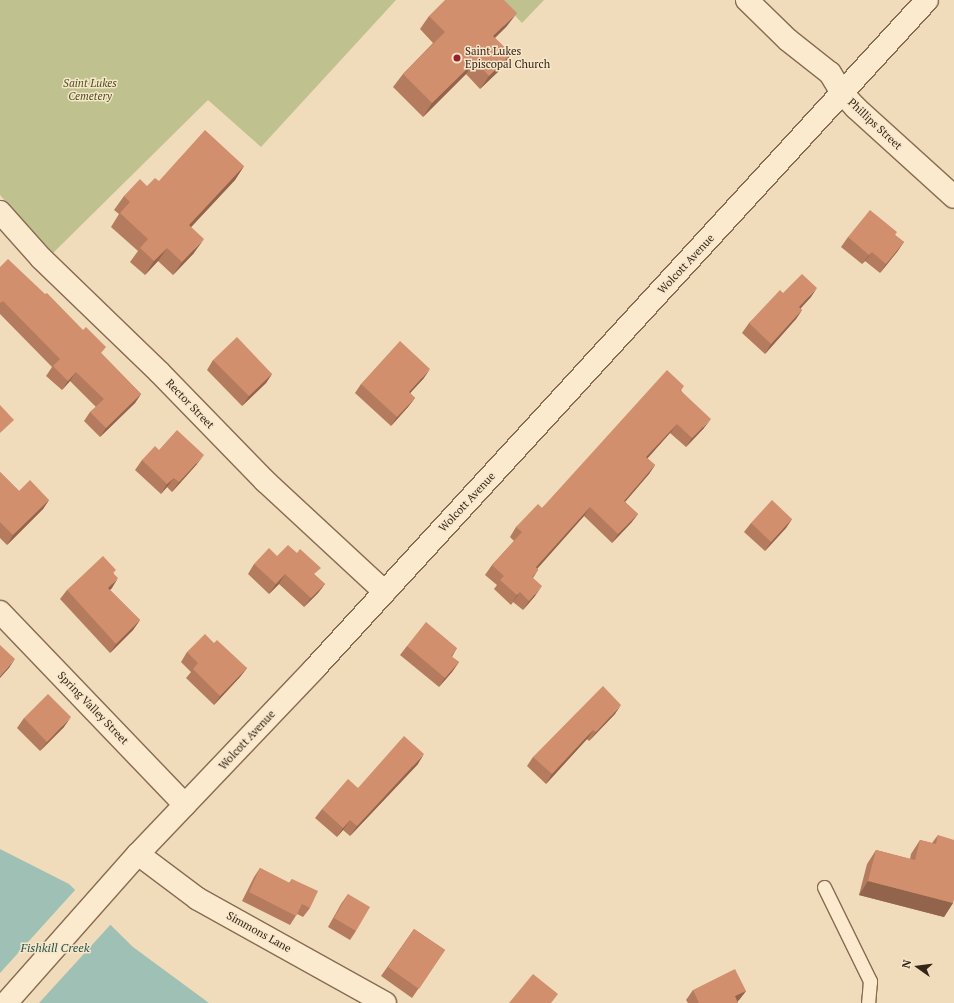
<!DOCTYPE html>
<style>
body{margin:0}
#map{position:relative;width:954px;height:1003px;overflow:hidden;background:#f0dcba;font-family:"PT Serif",serif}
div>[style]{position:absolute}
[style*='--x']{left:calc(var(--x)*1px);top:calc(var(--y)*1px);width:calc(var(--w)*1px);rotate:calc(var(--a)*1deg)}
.cemetery>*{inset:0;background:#bfc28e}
.water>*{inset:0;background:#9fc0b4}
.pier>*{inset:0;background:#f0dcba}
.roads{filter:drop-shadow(1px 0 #876b53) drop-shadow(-1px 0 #876b53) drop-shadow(0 1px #876b53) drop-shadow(0 -1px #876b53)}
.lane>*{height:13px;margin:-6.5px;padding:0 6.5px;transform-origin:6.5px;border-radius:6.5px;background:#fbeacd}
.street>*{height:22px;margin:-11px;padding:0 11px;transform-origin:11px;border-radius:11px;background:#fbeacd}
.secondary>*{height:22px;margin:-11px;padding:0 11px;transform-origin:11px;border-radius:11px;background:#fbeacd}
.wall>*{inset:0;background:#b47b5e}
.shaded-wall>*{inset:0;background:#92644c}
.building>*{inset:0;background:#d18f6d}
.dots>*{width:11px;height:11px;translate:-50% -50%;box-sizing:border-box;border:2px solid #f7e6c9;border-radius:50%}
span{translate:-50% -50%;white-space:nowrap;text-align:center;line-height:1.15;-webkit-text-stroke:3px #f7e6c9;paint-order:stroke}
.poi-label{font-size:11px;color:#352519}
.left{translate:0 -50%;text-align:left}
.park-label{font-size:11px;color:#4a531f;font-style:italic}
.street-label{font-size:11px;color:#352519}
.water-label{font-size:12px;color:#275650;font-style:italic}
.north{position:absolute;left:898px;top:947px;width:40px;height:40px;-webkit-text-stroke:3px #f7e6c9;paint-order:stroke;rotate:284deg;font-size:11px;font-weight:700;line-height:16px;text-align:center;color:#352519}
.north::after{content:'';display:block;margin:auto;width:14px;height:18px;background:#352519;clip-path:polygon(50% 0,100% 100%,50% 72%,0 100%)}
</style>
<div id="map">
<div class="cemetery">
<div style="clip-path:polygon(0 0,396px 0,261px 147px,208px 100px,52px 254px,0 195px)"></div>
<div style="clip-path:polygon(500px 0,544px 0,522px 23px)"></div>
</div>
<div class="water">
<div style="clip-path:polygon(0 849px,69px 884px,133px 947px,209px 1003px,26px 1003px,0 982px)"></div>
</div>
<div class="pier">
<div style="clip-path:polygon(76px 889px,112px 923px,39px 1003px,23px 1003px,0 985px,0 973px)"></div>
</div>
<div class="roads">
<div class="lane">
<div style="--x:824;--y:887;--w:105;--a:63.9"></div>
<div style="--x:870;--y:981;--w:22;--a:95"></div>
</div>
<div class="street">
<div style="--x:747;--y:0;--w:57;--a:44.3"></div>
<div style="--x:788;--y:40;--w:53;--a:38.2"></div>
<div style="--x:830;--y:73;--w:23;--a:59"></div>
<div style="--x:842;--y:93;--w:21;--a:47"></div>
<div style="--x:856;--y:108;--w:132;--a:42.2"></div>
<div style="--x:0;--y:212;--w:62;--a:48.3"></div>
<div style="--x:41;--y:258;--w:165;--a:44"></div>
<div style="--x:160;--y:373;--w:151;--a:45.8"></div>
<div style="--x:265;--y:481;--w:163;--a:42.8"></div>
<div style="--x:0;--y:612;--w:267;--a:46.2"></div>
<div style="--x:138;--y:854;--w:75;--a:36.9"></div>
<div style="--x:198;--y:899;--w:214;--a:29.1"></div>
</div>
<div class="secondary">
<div style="--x:6;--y:1003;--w:199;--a:-48.5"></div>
<div style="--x:138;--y:854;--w:255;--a:-46.4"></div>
<div style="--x:314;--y:669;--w:907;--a:-47.5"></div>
</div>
</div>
<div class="wall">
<div style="clip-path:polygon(429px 16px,507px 26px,495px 38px,511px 54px,502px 68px,480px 89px,466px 74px,423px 117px,393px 87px,403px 74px,433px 43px,420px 29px)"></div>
<div style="clip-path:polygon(244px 166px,235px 180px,191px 227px,194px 253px,173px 275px,158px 261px,145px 275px,130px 262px,138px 251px,111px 227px,119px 214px,114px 210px,124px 196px,147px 186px)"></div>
<div style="clip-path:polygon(895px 235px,904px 242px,897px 252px,880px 273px,865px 261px,862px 264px,841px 247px,848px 237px)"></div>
<div style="clip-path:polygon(0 267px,102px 354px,141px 394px,135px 403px,100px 437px,84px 421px,90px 412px,96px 407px,70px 381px,62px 390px,46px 376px,52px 367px,0 314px)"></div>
<div style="clip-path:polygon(783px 293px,811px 297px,800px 308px,802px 310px,796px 319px,765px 354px,742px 333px,749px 323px)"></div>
<div style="clip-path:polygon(213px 360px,272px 374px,266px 383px,242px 406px,207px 370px)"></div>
<div style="clip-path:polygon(424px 378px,410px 393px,415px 398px,408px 407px,391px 426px,355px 393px,361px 384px)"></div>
<div style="clip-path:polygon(684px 386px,681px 390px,704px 428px,686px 447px,670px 433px,647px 458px,655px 465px,649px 474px,625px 502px,638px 514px,631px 523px,612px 543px,584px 516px,537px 568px,538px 570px,533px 578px,535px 596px,523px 610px,513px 602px,511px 605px,494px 589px,497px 585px,485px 575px,492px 565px,514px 541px,510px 537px,516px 527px,542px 508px)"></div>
<div style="clip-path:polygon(159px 450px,197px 464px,172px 492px,167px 487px,161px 494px,135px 470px,142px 460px)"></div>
<div style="clip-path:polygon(0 472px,19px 491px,49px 500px,43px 509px,7px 545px,0 538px)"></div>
<div style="clip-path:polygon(792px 519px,786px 528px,765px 551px,744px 532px,751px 523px)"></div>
<div style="clip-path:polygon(277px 556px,315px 575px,325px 584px,318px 593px,304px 607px,279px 584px,269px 594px,248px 574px,254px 564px)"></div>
<div style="clip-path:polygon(114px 573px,112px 588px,110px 590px,140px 620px,133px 630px,110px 653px,60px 599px,67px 590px)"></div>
<div style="clip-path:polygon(214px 643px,247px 668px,240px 677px,214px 705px,186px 678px,191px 672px,181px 662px,187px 652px)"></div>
<div style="clip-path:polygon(407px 646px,457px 648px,452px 657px,459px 662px,452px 672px,439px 687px,400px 655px)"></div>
<div style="clip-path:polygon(615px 714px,589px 741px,587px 739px,546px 784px,527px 766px,533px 757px)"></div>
<div style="clip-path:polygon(24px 718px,64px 727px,40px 751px,17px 728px)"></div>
<div style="clip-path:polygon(418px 764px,350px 836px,343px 830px,337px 837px,315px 818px,322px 809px,358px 788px)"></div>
<div style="clip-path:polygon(938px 835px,953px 903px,944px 917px,859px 895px,867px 864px,876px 850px,910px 859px,911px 854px,920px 840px,932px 843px)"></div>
<div style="clip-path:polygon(260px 868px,289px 883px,292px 879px,310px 908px,303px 917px,297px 914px,290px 925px,242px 901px,254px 877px)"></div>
<div style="clip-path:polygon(348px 894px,356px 931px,350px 940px,328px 927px,341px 904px)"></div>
<div style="clip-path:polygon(414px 929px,445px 950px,412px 998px,381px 976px)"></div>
<div style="clip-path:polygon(693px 990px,746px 991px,739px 1000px,738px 1001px,738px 1003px,688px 1003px,686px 1000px)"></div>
</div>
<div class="shaded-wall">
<div style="clip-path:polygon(517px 13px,507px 26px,483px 49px,493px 36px)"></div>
<div style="clip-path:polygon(511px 54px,502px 68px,480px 89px,489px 76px)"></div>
<div style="clip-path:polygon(475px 61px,466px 74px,423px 117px,432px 103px)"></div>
<div style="clip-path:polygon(244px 166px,235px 180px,180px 239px,189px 225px)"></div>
<div style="clip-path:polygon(204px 239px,194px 253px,173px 275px,182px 262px)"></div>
<div style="clip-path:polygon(904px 242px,897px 252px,880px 273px,886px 264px)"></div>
<div style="clip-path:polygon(167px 248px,158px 261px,145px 275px,154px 261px)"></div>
<div style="clip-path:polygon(872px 252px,865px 261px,862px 264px,869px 255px)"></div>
<div style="clip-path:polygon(817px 288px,811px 297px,793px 317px,799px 307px)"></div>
<div style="clip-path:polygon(802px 310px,796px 319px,765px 354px,771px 344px)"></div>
<div style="clip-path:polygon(430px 369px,424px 378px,402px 402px,409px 392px)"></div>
<div style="clip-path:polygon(76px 372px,70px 381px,62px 390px,68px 381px)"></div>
<div style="clip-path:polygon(272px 374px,266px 383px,242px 406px,249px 396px)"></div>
<div style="clip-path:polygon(141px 394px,135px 403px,100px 437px,106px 428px)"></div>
<div style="clip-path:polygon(415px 398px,408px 407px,391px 426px,397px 417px)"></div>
<div style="clip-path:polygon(711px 419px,704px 428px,686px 447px,692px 438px)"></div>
<div style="clip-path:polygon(677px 424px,670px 433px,640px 467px,646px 457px)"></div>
<div style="clip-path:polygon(204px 455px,197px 464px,172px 492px,179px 482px)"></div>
<div style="clip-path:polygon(655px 465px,649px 474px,618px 510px,624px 501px)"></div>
<div style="clip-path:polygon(174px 478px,167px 487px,161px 494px,167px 484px)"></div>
<div style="clip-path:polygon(49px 500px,43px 509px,7px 545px,13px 535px)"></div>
<div style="clip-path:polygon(590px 507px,584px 516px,530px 577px,536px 567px)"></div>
<div style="clip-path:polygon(638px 514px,631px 523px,612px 543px,618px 534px)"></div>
<div style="clip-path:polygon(792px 519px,786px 528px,765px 551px,771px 542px)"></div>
<div style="clip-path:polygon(285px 574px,279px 584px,269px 594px,276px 584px)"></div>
<div style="clip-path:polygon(118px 578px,112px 588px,102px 597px,108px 588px)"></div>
<div style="clip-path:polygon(325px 584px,318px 593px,304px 607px,311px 598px)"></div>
<div style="clip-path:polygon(542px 586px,535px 596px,523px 610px,529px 601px)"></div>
<div style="clip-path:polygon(520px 592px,513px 602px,511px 605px,517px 595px)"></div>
<div style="clip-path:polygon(140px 620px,133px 630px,110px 653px,116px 644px)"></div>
<div style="clip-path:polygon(15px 659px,9px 668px,0 678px,0 676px)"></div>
<div style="clip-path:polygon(459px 662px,452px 672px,439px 687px,445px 678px)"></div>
<div style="clip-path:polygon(247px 668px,240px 677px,214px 705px,220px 696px)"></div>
<div style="clip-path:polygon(621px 705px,615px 714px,589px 741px,596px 732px)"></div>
<div style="clip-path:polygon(71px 717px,64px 727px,40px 751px,47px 742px)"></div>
<div style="clip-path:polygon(593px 730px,587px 739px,546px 784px,552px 774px)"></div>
<div style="clip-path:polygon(424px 754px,418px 764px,350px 836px,357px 826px)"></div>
<div style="clip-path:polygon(350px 820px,343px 830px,337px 837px,343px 828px)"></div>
<div style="clip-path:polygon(868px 881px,953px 903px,944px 917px,859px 895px)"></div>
<div style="clip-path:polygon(746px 991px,739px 1000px,734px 1003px,735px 996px)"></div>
</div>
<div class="building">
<div style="clip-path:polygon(445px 0,504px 0,517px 13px,493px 36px,511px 54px,489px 76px,475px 61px,432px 103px,403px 74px,445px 32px,429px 16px)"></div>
<div style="clip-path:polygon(205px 130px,244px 166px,189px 225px,204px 239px,182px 262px,167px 248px,154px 261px,140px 248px,148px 239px,120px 213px,130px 202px,124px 196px,140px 179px,147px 186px,155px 178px,159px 181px)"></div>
<div style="clip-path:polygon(870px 210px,897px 232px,895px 235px,904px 242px,886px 264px,872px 252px,869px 255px,848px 237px)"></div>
<div style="clip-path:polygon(8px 259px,45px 294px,47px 293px,83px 330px,86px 327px,106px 347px,101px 353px,141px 394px,106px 428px,90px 412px,104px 399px,76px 372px,68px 381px,53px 366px,60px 359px,3px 301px,1px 303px,0 302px,0 267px)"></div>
<div style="clip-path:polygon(802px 274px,817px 288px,799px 307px,802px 310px,771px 344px,749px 323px,780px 290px,783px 293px)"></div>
<div style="clip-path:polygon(237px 337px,272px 374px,249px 396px,213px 360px)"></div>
<div style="clip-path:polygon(400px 341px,430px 369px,409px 392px,415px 398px,397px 417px,361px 384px)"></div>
<div style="clip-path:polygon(667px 370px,684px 386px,680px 390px,711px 419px,692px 438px,677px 424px,646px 457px,655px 465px,624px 501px,638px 514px,618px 534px,590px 507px,536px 567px,538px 570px,532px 577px,542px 586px,529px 601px,520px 592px,517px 595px,500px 580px,504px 576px,492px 565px,522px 532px,516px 527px,538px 504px,542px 508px)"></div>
<div style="clip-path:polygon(0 405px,14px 420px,0 433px)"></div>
<div style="clip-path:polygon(177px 430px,204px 455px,179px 482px,174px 478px,167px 484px,142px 460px,155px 446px,159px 450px)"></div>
<div style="clip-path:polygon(0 472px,19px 491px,30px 480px,49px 500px,13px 535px,0 522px)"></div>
<div style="clip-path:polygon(772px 500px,792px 519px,771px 542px,751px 523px)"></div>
<div style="clip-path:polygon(288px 545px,297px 553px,300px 549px,321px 568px,314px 574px,325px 584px,311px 598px,285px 574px,276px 584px,254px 564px,269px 548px,277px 556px)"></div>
<div style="clip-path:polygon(103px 556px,116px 570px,113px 573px,118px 578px,108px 588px,140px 620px,116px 644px,67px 590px)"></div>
<div style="clip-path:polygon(426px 622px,457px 648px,451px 656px,459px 662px,445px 678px,407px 646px)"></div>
<div style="clip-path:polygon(205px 634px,214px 643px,217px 640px,247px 668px,220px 696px,193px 669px,198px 663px,187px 652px)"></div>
<div style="clip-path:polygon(0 645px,15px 659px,0 676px)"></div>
<div style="clip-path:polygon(603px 686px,621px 705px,596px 732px,593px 730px,552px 774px,533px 757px)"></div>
<div style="clip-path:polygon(48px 694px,71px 717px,47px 742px,24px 718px)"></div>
<div style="clip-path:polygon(404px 736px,424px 754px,357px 826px,350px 820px,343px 828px,322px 809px,348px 779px,358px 788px)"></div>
<div style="clip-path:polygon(938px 835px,954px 840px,954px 900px,953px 903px,868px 881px,876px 850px,915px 860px,920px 840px,936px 844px)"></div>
<div style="clip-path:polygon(260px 868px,290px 883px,292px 879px,318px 891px,310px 908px,302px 904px,296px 916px,249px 892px)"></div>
<div style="clip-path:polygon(348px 894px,370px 907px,356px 931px,334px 918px)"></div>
<div style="clip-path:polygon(414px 929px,445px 950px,419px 989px,388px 967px)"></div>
<div style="clip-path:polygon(735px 969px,746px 991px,735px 996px,738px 1003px,699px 1003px,693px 990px)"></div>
<div style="clip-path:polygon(533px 974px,558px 994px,551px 1003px,509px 1003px)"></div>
</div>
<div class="dots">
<div style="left:457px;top:58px;background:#99202a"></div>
</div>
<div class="poi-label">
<span class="left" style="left:465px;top:58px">Saint Lukes<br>Episcopal Church</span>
</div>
<div class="park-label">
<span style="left:90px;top:90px">Saint Lukes<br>Cemetery</span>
</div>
<div class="street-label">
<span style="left:875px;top:124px;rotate:43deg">Phillips Street</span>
<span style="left:686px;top:264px;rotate:-47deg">Wolcott Avenue</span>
<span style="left:190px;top:404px;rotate:46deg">Rector Street</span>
<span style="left:467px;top:502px;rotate:-47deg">Wolcott Avenue</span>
<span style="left:93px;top:708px;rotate:46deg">Spring Valley Street</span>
<span style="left:247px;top:740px;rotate:-47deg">Wolcott Avenue</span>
<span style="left:259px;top:932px;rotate:29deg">Simmons Lane</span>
</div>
<div class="water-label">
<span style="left:55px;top:948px">Fishkill Creek</span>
</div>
<div class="north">N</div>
</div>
